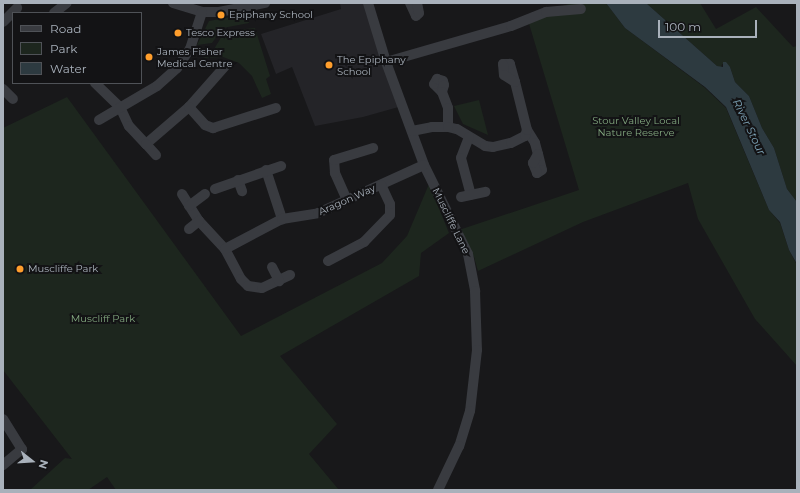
<!DOCTYPE html>
<style>
body{margin:0}
#map{position:relative;width:800px;height:493px;overflow:hidden;background:#18181a;font-family:Montserrat,sans-serif}
div>[style]{position:absolute}
[style*='--x']{left:calc(var(--x)*1px);top:calc(var(--y)*1px);width:calc(var(--w)*1px);rotate:calc(var(--a)*1deg)}
.built>*{inset:0;background:#242428}
.green>*{inset:0;background:#1d261e}
.water>*{inset:0;background:#2d3a40}
.minor>*{height:10px;margin:-5px;padding:0 5px;transform-origin:5px;border-radius:5px;background:#393b40}
.dots>*{width:11px;height:11px;translate:-50% -50%;box-sizing:border-box;border:2px solid #131315;border-radius:50%}
span{translate:-50% -50%;white-space:nowrap;text-align:center;line-height:1.15;-webkit-text-stroke:4px #131315;paint-order:stroke}
.poi-label{font-size:10px;color:#a9b1bb}
.left{translate:0 -50%;text-align:left}
.park-label{font-size:10px;color:#82a77f}
.street-label{font-size:10px;color:#a9b1bb}
.water-label{font-size:11px;color:#7ea4b8;font-style:italic}
.frame{position:absolute;inset:0;border:4px solid #a9b1bb;pointer-events:none}
.legend{position:absolute;left:12px;top:12px;width:130px;height:72px;box-sizing:border-box;background:#131315;border:1px solid #4f5257;margin:0;padding:5px 7px;list-style:none;font-size:12px;color:#a9b1bb}
.legend li{display:flex;align-items:center;gap:8px;height:20px}
.legend b{width:20px;border:1px solid #4f5257}
.north{position:absolute;left:12px;top:441px;width:40px;height:40px;-webkit-text-stroke:3px #131315;paint-order:stroke;rotate:107deg;font-size:11px;font-weight:700;line-height:16px;text-align:center;color:#a9b1bb}
.north::after{content:'';display:block;margin:auto;width:14px;height:18px;background:#a9b1bb;clip-path:polygon(50% 0,100% 100%,50% 72%,0 100%)}
.scale{position:absolute;left:658px;top:20px;width:99px;height:18px;box-sizing:border-box;border:2px solid #a9b1bb;border-top:0;padding-left:5px;font-size:12px;line-height:14px;white-space:nowrap;color:#a9b1bb;-webkit-text-stroke:3px #131315;paint-order:stroke}
</style>
<div id="map">
<div class="built">
<div style="clip-path:polygon(340px 3px,368px 3px,402px 106px,363px 117px,315px 126px,292px 67px,276px 74px,261px 34px,341px 9px)"></div>
</div>
<div class="green">
<div style="clip-path:polygon(572px 3px,606px 3px,625px 28px,704px 87px,726px 108px,769px 210px,780px 223px,789px 250px,797px 265px,797px 366px,755px 319px,698px 219px,688px 183px,583px 222px,478px 271px,474px 257px,459px 230px,579px 190px,527px 17px)"></div>
<div style="clip-path:polygon(646px 3px,700px 3px,716px 29px,756px 7px,793px 47px,797px 46px,797px 202px,787px 189px,774px 148px,762px 128px,749px 96px,735px 82px,730px 67px,722px 64px,721px 68px,717px 66px)"></div>
<div style="clip-path:polygon(252px 13px,248px 18px,249px 23px,223px 28px,212px 43px,197px 45px,209px 21px)"></div>
<div style="clip-path:polygon(255px 28px,270px 76px,266px 79px,271px 94px,262px 98px,252px 76px,239px 63px,223px 57px,203px 58px,211px 54px,225px 31px)"></div>
<div style="clip-path:polygon(67px 97px,241px 336px,382px 263px,407px 236px,429px 184px,449px 233px,421px 253px,419px 276px,280px 356px,337px 424px,309px 454px,339px 490px,116px 490px,107px 477px,88px 490px,30px 490px,65px 458px,72px 459px,3px 370px,3px 128px)"></div>
<div style="clip-path:polygon(479px 100px,488px 135px,463px 124px,454px 106px)"></div>
</div>
<div class="water">
<div style="clip-path:polygon(606px 3px,646px 3px,717px 66px,723px 67px,723px 62px,726px 62px,730px 67px,735px 82px,749px 96px,762px 128px,774px 148px,787px 189px,797px 202px,797px 264px,789px 250px,780px 222px,769px 210px,726px 107px,705px 87px,625px 28px)"></div>
</div>
<div class="minor">
<div style="--x:173;--y:3;--w:30;--a:17"></div>
<div style="--x:202;--y:12;--w:17;--a:0"></div>
<div style="--x:219;--y:12;--w:47;--a:-11.1"></div>
<div style="--x:368;--y:3;--w:62;--a:73"></div>
<div style="--x:386;--y:62;--w:110;--a:69.7"></div>
<div style="--x:424;--y:165;--w:99;--a:63.7"></div>
<div style="--x:468;--y:254;--w:38;--a:79"></div>
<div style="--x:475;--y:291;--w:59;--a:88.1"></div>
<div style="--x:477;--y:350;--w:61;--a:96.5"></div>
<div style="--x:470;--y:411;--w:37;--a:107"></div>
<div style="--x:459;--y:446;--w:49;--a:115.5"></div>
<div style="--x:410;--y:3;--w:14;--a:65"></div>
<div style="--x:416;--y:16;--w:4;--a:-45"></div>
<div style="--x:419;--y:13;--w:10;--a:-101"></div>
<div style="--x:54;--y:13;--w:16;--a:-38"></div>
<div style="--x:3;--y:22;--w:20;--a:-45"></div>
<div style="--x:386;--y:62;--w:130;--a:-16.1"></div>
<div style="--x:511;--y:26;--w:38;--a:-22"></div>
<div style="--x:546;--y:12;--w:35;--a:-5"></div>
<div style="--x:95;--y:83;--w:35;--a:44"></div>
<div style="--x:120;--y:107;--w:21;--a:65"></div>
<div style="--x:129;--y:126;--w:25;--a:47"></div>
<div style="--x:146;--y:144;--w:57;--a:-40.7"></div>
<div style="--x:189;--y:107;--w:56;--a:-48.6"></div>
<div style="--x:3;--y:89;--w:14;--a:45"></div>
<div style="--x:442;--y:92;--w:11;--a:-135"></div>
<div style="--x:434;--y:84;--w:6;--a:-59"></div>
<div style="--x:437;--y:79;--w:6;--a:18"></div>
<div style="--x:443;--y:81;--w:4;--a:76"></div>
<div style="--x:444;--y:85;--w:7;--a:106"></div>
<div style="--x:442;--y:92;--w:17;--a:69"></div>
<div style="--x:448;--y:108;--w:19;--a:90"></div>
<div style="--x:189;--y:107;--w:24;--a:48"></div>
<div style="--x:205;--y:125;--w:9;--a:21"></div>
<div style="--x:213;--y:128;--w:66;--a:-17.6"></div>
<div style="--x:99;--y:120;--w:67;--a:-30.4"></div>
<div style="--x:157;--y:86;--w:27;--a:-42"></div>
<div style="--x:177;--y:68;--w:23;--a:-56"></div>
<div style="--x:190;--y:49;--w:39;--a:-72"></div>
<div style="--x:527;--y:130;--w:15;--a:58"></div>
<div style="--x:535;--y:143;--w:11;--a:75"></div>
<div style="--x:538;--y:154;--w:16;--a:76"></div>
<div style="--x:542;--y:170;--w:6;--a:149"></div>
<div style="--x:537;--y:173;--w:11;--a:-112"></div>
<div style="--x:533;--y:163;--w:10;--a:-61"></div>
<div style="--x:412;--y:131;--w:20;--a:-11"></div>
<div style="--x:432;--y:127;--w:16;--a:0"></div>
<div style="--x:448;--y:127;--w:9;--a:13"></div>
<div style="--x:457;--y:129;--w:33;--a:31"></div>
<div style="--x:485;--y:146;--w:8;--a:7"></div>
<div style="--x:493;--y:147;--w:18;--a:-13"></div>
<div style="--x:511;--y:143;--w:16;--a:-27"></div>
<div style="--x:525;--y:136;--w:6;--a:-72"></div>
<div style="--x:527;--y:130;--w:49;--a:-104"></div>
<div style="--x:515;--y:82;--w:19;--a:-106"></div>
<div style="--x:510;--y:64;--w:7;--a:180"></div>
<div style="--x:503;--y:64;--w:11;--a:85"></div>
<div style="--x:504;--y:75;--w:13;--a:32"></div>
<div style="--x:469;--y:137;--w:22;--a:111"></div>
<div style="--x:461;--y:158;--w:38;--a:75"></div>
<div style="--x:146;--y:144;--w:15;--a:48"></div>
<div style="--x:266;--y:170;--w:52;--a:71.9"></div>
<div style="--x:238;--y:180;--w:12;--a:70"></div>
<div style="--x:215;--y:189;--w:70;--a:-19.2"></div>
<div style="--x:182;--y:194;--w:32;--a:58"></div>
<div style="--x:199;--y:221;--w:38;--a:47"></div>
<div style="--x:225;--y:249;--w:34;--a:62"></div>
<div style="--x:241;--y:279;--w:10;--a:45"></div>
<div style="--x:248;--y:286;--w:14;--a:8"></div>
<div style="--x:262;--y:288;--w:31;--a:-25"></div>
<div style="--x:461;--y:197;--w:25;--a:-12"></div>
<div style="--x:347;--y:200;--w:30;--a:-114"></div>
<div style="--x:335;--y:173;--w:13;--a:-94"></div>
<div style="--x:334;--y:160;--w:41;--a:-17.1"></div>
<div style="--x:189;--y:206;--w:20;--a:-37"></div>
<div style="--x:189;--y:229;--w:13;--a:-39"></div>
<div style="--x:225;--y:249;--w:64;--a:-27.8"></div>
<div style="--x:282;--y:219;--w:36;--a:-9"></div>
<div style="--x:318;--y:213;--w:116;--a:-24.4"></div>
<div style="--x:328;--y:261;--w:41;--a:-27.8"></div>
<div style="--x:364;--y:242;--w:37;--a:-46"></div>
<div style="--x:390;--y:215;--w:11;--a:-90"></div>
<div style="--x:390;--y:204;--w:21;--a:-115"></div>
<div style="--x:272;--y:267;--w:16;--a:63"></div>
<div style="--x:3;--y:419;--w:36;--a:58"></div>
<div style="--x:22;--y:449;--w:25;--a:140"></div>
</div>
<div class="dots">
<div style="left:221px;top:15px;background:#ff9e2c"></div>
<div style="left:178px;top:33px;background:#ff9e2c"></div>
<div style="left:149px;top:57px;background:#ff9e2c"></div>
<div style="left:329px;top:65px;background:#ff9e2c"></div>
<div style="left:20px;top:269px;background:#ff9e2c"></div>
</div>
<div class="poi-label">
<span class="left" style="left:229px;top:15px">Epiphany School</span>
<span class="left" style="left:186px;top:33px">Tesco Express</span>
<span class="left" style="left:157px;top:57px">James Fisher<br>Medical Centre</span>
<span class="left" style="left:337px;top:65px">The Epiphany<br>School</span>
<span class="left" style="left:28px;top:269px">Muscliffe Park</span>
</div>
<div class="park-label">
<span style="left:636px;top:126px">Stour Valley Local<br>Nature Reserve</span>
<span style="left:103px;top:319px">Muscliff Park</span>
</div>
<div class="street-label">
<span style="left:347px;top:200px;rotate:-24deg">Aragon Way</span>
<span style="left:451px;top:221px;rotate:64deg">Muscliffe Lane</span>
</div>
<div class="water-label">
<span style="left:749px;top:127px;rotate:64deg">River Stour</span>
</div>
<div class="frame"></div>
<ul class="legend">
<li><b style="height:5px;background:#393b40"></b>Road</li>
<li><b style="height:11px;background:#1d261e"></b>Park</li>
<li><b style="height:11px;background:#2d3a40"></b>Water</li>
</ul>
<div class="north">N</div>
<div class="scale">100 m</div>
</div>
